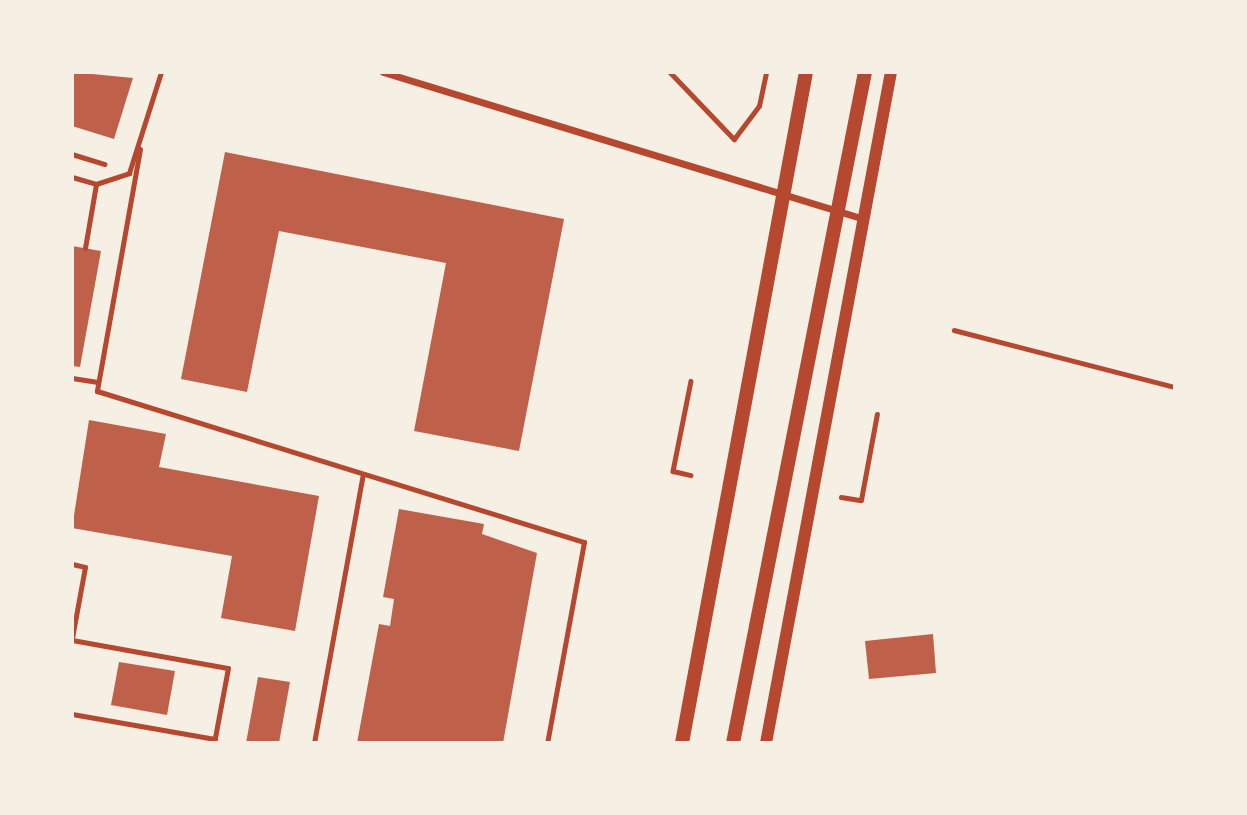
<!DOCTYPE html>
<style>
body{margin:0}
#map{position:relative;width:1247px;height:815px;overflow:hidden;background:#f6efe4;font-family:Ubuntu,sans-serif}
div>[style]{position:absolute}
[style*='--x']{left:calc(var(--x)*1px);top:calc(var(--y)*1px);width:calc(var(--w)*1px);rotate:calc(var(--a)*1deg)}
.building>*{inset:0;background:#bf614a}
.path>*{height:4.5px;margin:-2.25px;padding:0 2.25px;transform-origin:2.25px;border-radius:2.25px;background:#b5482f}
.service>*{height:5px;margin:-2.5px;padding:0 2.5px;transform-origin:2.5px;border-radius:2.5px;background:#b5482f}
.minor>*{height:7px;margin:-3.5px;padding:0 3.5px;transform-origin:3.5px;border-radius:3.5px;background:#b5482f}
.tertiary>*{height:12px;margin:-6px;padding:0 6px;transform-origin:6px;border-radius:6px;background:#b5482f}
.secondary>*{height:14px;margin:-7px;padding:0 7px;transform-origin:7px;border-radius:7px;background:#b5482f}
span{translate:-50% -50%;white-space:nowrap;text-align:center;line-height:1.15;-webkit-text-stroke:5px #f6efe4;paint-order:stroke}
.frame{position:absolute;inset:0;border:74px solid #f6efe4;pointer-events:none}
</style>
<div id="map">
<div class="building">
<div style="clip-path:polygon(72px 72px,133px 78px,114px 139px,72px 126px)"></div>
<div style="clip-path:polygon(225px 152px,564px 219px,519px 451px,414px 431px,446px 263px,279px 231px,247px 392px,181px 379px)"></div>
<div style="clip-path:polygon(72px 246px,101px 251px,80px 367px,72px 366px)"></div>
<div style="clip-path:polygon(89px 420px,166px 434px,159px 467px,319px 496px,295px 631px,221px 618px,232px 556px,72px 528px)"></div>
<div style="clip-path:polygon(399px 509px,484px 524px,482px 534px,537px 553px,503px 743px,357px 743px,379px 624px,390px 626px,394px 599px,383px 597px)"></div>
<div style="clip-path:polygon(933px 634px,936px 673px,869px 679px,865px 641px)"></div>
<div style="clip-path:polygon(119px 662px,175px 671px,167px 715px,111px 705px)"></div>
<div style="clip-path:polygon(258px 677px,290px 682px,279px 743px,246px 743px)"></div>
</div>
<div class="path">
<div style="--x:670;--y:72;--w:93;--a:46.3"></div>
<div style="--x:734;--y:139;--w:41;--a:-52.9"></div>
<div style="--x:759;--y:106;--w:35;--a:-78"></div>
<div style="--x:72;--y:154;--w:34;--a:17"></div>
<div style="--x:954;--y:330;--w:228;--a:14.5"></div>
<div style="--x:691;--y:381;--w:92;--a:101.3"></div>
<div style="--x:673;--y:471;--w:18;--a:13"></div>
<div style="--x:841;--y:497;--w:20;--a:9"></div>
<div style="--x:861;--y:500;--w:87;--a:-79.5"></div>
</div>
<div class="service">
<div style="--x:140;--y:149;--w:246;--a:100.1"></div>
<div style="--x:97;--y:391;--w:510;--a:17.23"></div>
<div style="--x:584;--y:542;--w:204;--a:100.4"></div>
<div style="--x:72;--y:177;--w:25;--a:16"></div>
<div style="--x:96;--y:184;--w:35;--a:-18"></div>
<div style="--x:129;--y:173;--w:106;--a:-72.4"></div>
<div style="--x:85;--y:248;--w:65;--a:-80.2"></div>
<div style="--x:72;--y:378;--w:26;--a:9"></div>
<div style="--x:72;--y:564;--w:13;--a:13"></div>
<div style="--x:85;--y:567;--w:72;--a:100.4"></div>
<div style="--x:72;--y:640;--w:158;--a:10.2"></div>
<div style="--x:228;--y:668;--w:76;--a:100.6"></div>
<div style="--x:72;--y:714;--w:145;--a:9.9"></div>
<div style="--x:314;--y:743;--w:273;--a:-79.7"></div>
</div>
<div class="minor">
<div style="--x:383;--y:72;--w:503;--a:16.99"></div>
</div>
<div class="tertiary">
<div style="--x:766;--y:743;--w:683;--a:-79.45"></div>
</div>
<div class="secondary">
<div style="--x:682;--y:743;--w:682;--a:-79.53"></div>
<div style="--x:733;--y:743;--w:684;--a:-78.87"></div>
</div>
<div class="frame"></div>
</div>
